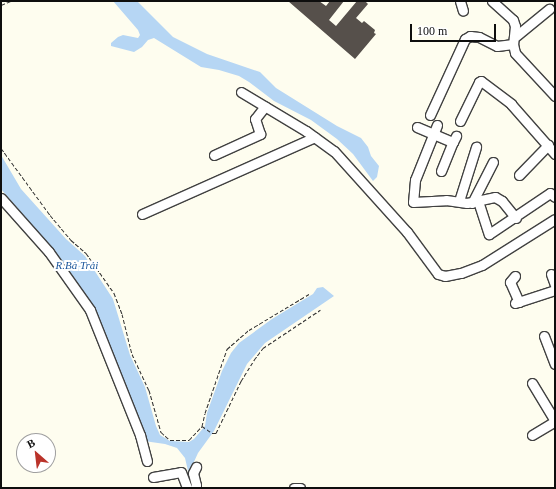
<!DOCTYPE html>
<meta charset="utf-8">
<style>
body{margin:0}
#map{position:relative;width:556px;height:489px;overflow:hidden;background:#fefdef;font-family:Georgia,serif}
div>[style]{position:absolute}
[style*='--x']{left:calc(var(--x)*1px);top:calc(var(--y)*1px);width:calc(var(--w)*1px);rotate:calc(var(--a)*1deg)}
.water>*{inset:0;background:#b6d6f4}
.building>*{inset:0;background:#56504b}
.path>*{height:1px;margin-top:-0.5px;transform-origin:0;background:repeating-linear-gradient(90deg,#303030 0 4px,transparent 0 6px)}
.roads{filter:drop-shadow(1px 0 #414141) drop-shadow(-1px 0 #414141) drop-shadow(0 1px #414141) drop-shadow(0 -1px #414141)}
.minor>*{height:9px;margin:-4.5px;padding:0 4.5px;transform-origin:4.5px;border-radius:4.5px;background:#fff}
span{translate:-50% -50%;white-space:nowrap;text-align:center;line-height:1.15;-webkit-text-stroke:4px #fff;paint-order:stroke}
.water-label{font-size:11px;color:#1b569c;font-style:italic}
.frame{position:absolute;inset:0;border:2px solid #0e0e0e;pointer-events:none}
.north{position:absolute;left:16px;top:433px;width:40px;height:40px;box-sizing:border-box;background:#fff;border:1px solid #9f9f9f;border-radius:50%;rotate:332deg;font-size:11px;font-weight:700;line-height:16px;text-align:center;color:#0e0e0e}
.north::after{content:'';display:block;margin:auto;width:14px;height:18px;background:#ba332a;clip-path:polygon(50% 0,100% 100%,50% 72%,0 100%)}
.scale{position:absolute;left:410px;top:24px;width:86px;height:18px;box-sizing:border-box;border:2px solid #0e0e0e;border-top:0;padding-left:5px;font-size:12px;line-height:14px;white-space:nowrap;color:#0e0e0e;-webkit-text-stroke:3px #fff;paint-order:stroke}
</style>
<div id="map">
<div class="water">
<div style="clip-path:polygon(113px 1px,137px 1px,173px 37px,207px 54px,260px 72px,276px 88px,337px 126px,361px 138px,368px 147px,371px 156px,379px 166px,377px 177px,373px 181px,353px 154px,337px 139px,311px 120px,274px 101px,249px 82px,239px 76px,219px 70px,201px 67px,154px 38px,148px 40px,142px 47px,134px 52px,111px 46px,111px 43px,118px 37px,123px 35px,138px 38px,140px 35px,138px 30px)"></div>
<div style="clip-path:polygon(1px 155px,21px 189px,66px 239px,85px 256px,113px 299px,130px 355px,145px 387px,156px 426px,160px 435px,170px 441px,189px 442px,194px 439px,205px 426px,207px 413px,222px 371px,231px 353px,239px 343px,272px 319px,313px 294px,317px 288px,323px 287px,334px 296px,265px 343px,247px 364px,214px 431px,198px 453px,193px 464px,192px 488px,185px 458px,177px 448px,165px 444px,144px 441px,110px 352px,57px 258px,39px 233px,1px 189px)"></div>
</div>
<div class="building">
<div style="clip-path:polygon(288px 1px,319px 1px,326px 6px,330px 1px,344px 1px,329px 20px,336px 26px,357px 1px,365px 1px,368px 4px,356px 18px,362px 23px,364px 21px,375px 30px,374px 33px,376px 34px,355px 59px)"></div>
</div>
<div class="path">
<div style="--x:1;--y:5;--w:11;--a:-22"></div>
<div style="--x:1;--y:148;--w:83;--a:53.8"></div>
<div style="--x:50;--y:215;--w:33;--a:50"></div>
<div style="--x:71;--y:240;--w:20;--a:41"></div>
<div style="--x:86;--y:253;--w:49;--a:55"></div>
<div style="--x:114;--y:293;--w:22;--a:69"></div>
<div style="--x:122;--y:314;--w:41;--a:76"></div>
<div style="--x:132;--y:354;--w:40;--a:65"></div>
<div style="--x:149;--y:390;--w:44;--a:74.1"></div>
<div style="--x:161;--y:432;--w:12;--a:42"></div>
<div style="--x:170;--y:440;--w:19;--a:0"></div>
<div style="--x:189;--y:440;--w:19;--a:-47"></div>
<div style="--x:202;--y:426;--w:13;--a:-77"></div>
<div style="--x:205;--y:413;--w:68;--a:-71"></div>
<div style="--x:227;--y:349;--w:29;--a:-41"></div>
<div style="--x:249;--y:330;--w:70;--a:-31"></div>
<div style="--x:202;--y:426;--w:12;--a:35"></div>
<div style="--x:212;--y:433;--w:4;--a:0"></div>
<div style="--x:216;--y:433;--w:58;--a:-64.3"></div>
<div style="--x:241;--y:381;--w:25;--a:-58"></div>
<div style="--x:254;--y:360;--w:15;--a:-53"></div>
<div style="--x:263;--y:348;--w:69;--a:-33.7"></div>
</div>
<div class="roads">
<div class="minor">
<div style="--x:460;--y:1;--w:10;--a:73"></div>
<div style="--x:492;--y:1;--w:28;--a:42"></div>
<div style="--x:513;--y:20;--w:6;--a:72"></div>
<div style="--x:515;--y:26;--w:18;--a:96"></div>
<div style="--x:513;--y:44;--w:9;--a:77"></div>
<div style="--x:515;--y:53;--w:59;--a:47.1"></div>
<div style="--x:516;--y:36;--w:43;--a:-39.3"></div>
<div style="--x:241;--y:92;--w:76;--a:31"></div>
<div style="--x:306;--y:131;--w:34;--a:36"></div>
<div style="--x:334;--y:151;--w:109;--a:48"></div>
<div style="--x:407;--y:232;--w:52;--a:53.6"></div>
<div style="--x:438;--y:274;--w:7;--a:16"></div>
<div style="--x:445;--y:276;--w:16;--a:-11"></div>
<div style="--x:461;--y:273;--w:22;--a:-21"></div>
<div style="--x:482;--y:265;--w:86;--a:-32.2"></div>
<div style="--x:430;--y:115;--w:84;--a:-65.3"></div>
<div style="--x:465;--y:39;--w:6;--a:-31"></div>
<div style="--x:470;--y:36;--w:9;--a:6"></div>
<div style="--x:479;--y:37;--w:20;--a:27"></div>
<div style="--x:497;--y:46;--w:16;--a:-7"></div>
<div style="--x:460;--y:121;--w:43;--a:-64"></div>
<div style="--x:479;--y:82;--w:2;--a:-27"></div>
<div style="--x:481;--y:81;--w:38;--a:37"></div>
<div style="--x:511;--y:104;--w:67;--a:48.7"></div>
<div style="--x:437;--y:125;--w:59;--a:111.8"></div>
<div style="--x:415;--y:180;--w:22;--a:95"></div>
<div style="--x:413;--y:202;--w:33;--a:-3"></div>
<div style="--x:446;--y:200;--w:21;--a:8"></div>
<div style="--x:467;--y:203;--w:29;--a:-12"></div>
<div style="--x:495;--y:197;--w:8;--a:30"></div>
<div style="--x:502;--y:201;--w:22;--a:51"></div>
<div style="--x:417;--y:127;--w:39;--a:23"></div>
<div style="--x:453;--y:142;--w:7;--a:-63"></div>
<div style="--x:214;--y:155;--w:51;--a:-24.5"></div>
<div style="--x:260;--y:134;--w:16;--a:-108"></div>
<div style="--x:255;--y:119;--w:16;--a:-52"></div>
<div style="--x:441;--y:171;--w:31;--a:-68"></div>
<div style="--x:519;--y:175;--w:42;--a:-46"></div>
<div style="--x:1;--y:198;--w:72;--a:48.4"></div>
<div style="--x:49;--y:252;--w:71;--a:54.7"></div>
<div style="--x:90;--y:310;--w:135;--a:68.2"></div>
<div style="--x:140;--y:435;--w:27;--a:75"></div>
<div style="--x:459;--y:201;--w:57;--a:-72.5"></div>
<div style="--x:478;--y:201;--w:35;--a:72"></div>
<div style="--x:489;--y:234;--w:73;--a:-33.9"></div>
<div style="--x:550;--y:193;--w:6;--a:39"></div>
<div style="--x:472;--y:203;--w:46;--a:-62.9"></div>
<div style="--x:142;--y:214;--w:189;--a:-24"></div>
<div style="--x:551;--y:274;--w:12;--a:70"></div>
<div style="--x:515;--y:276;--w:8;--a:130"></div>
<div style="--x:510;--y:282;--w:22;--a:66"></div>
<div style="--x:515;--y:303;--w:42;--a:-18"></div>
<div style="--x:544;--y:336;--w:30;--a:69"></div>
<div style="--x:532;--y:383;--w:44;--a:58.8"></div>
<div style="--x:532;--y:435;--w:27;--a:-31"></div>
<div style="--x:153;--y:477;--w:28;--a:-10"></div>
<div style="--x:181;--y:472;--w:17;--a:69"></div>
<div style="--x:195;--y:488;--w:3;--a:-72"></div>
<div style="--x:196;--y:485;--w:12;--a:-104"></div>
<div style="--x:193;--y:473;--w:7;--a:-63"></div>
<div style="--x:294;--y:488;--w:6;--a:0"></div>
</div>
</div>
<div class="water-label">
<span style="left:77px;top:265px">R.Bà Trải</span>
</div>
<div class="frame"></div>
<div class="north">B</div>
<div class="scale">100 m</div>
</div>
